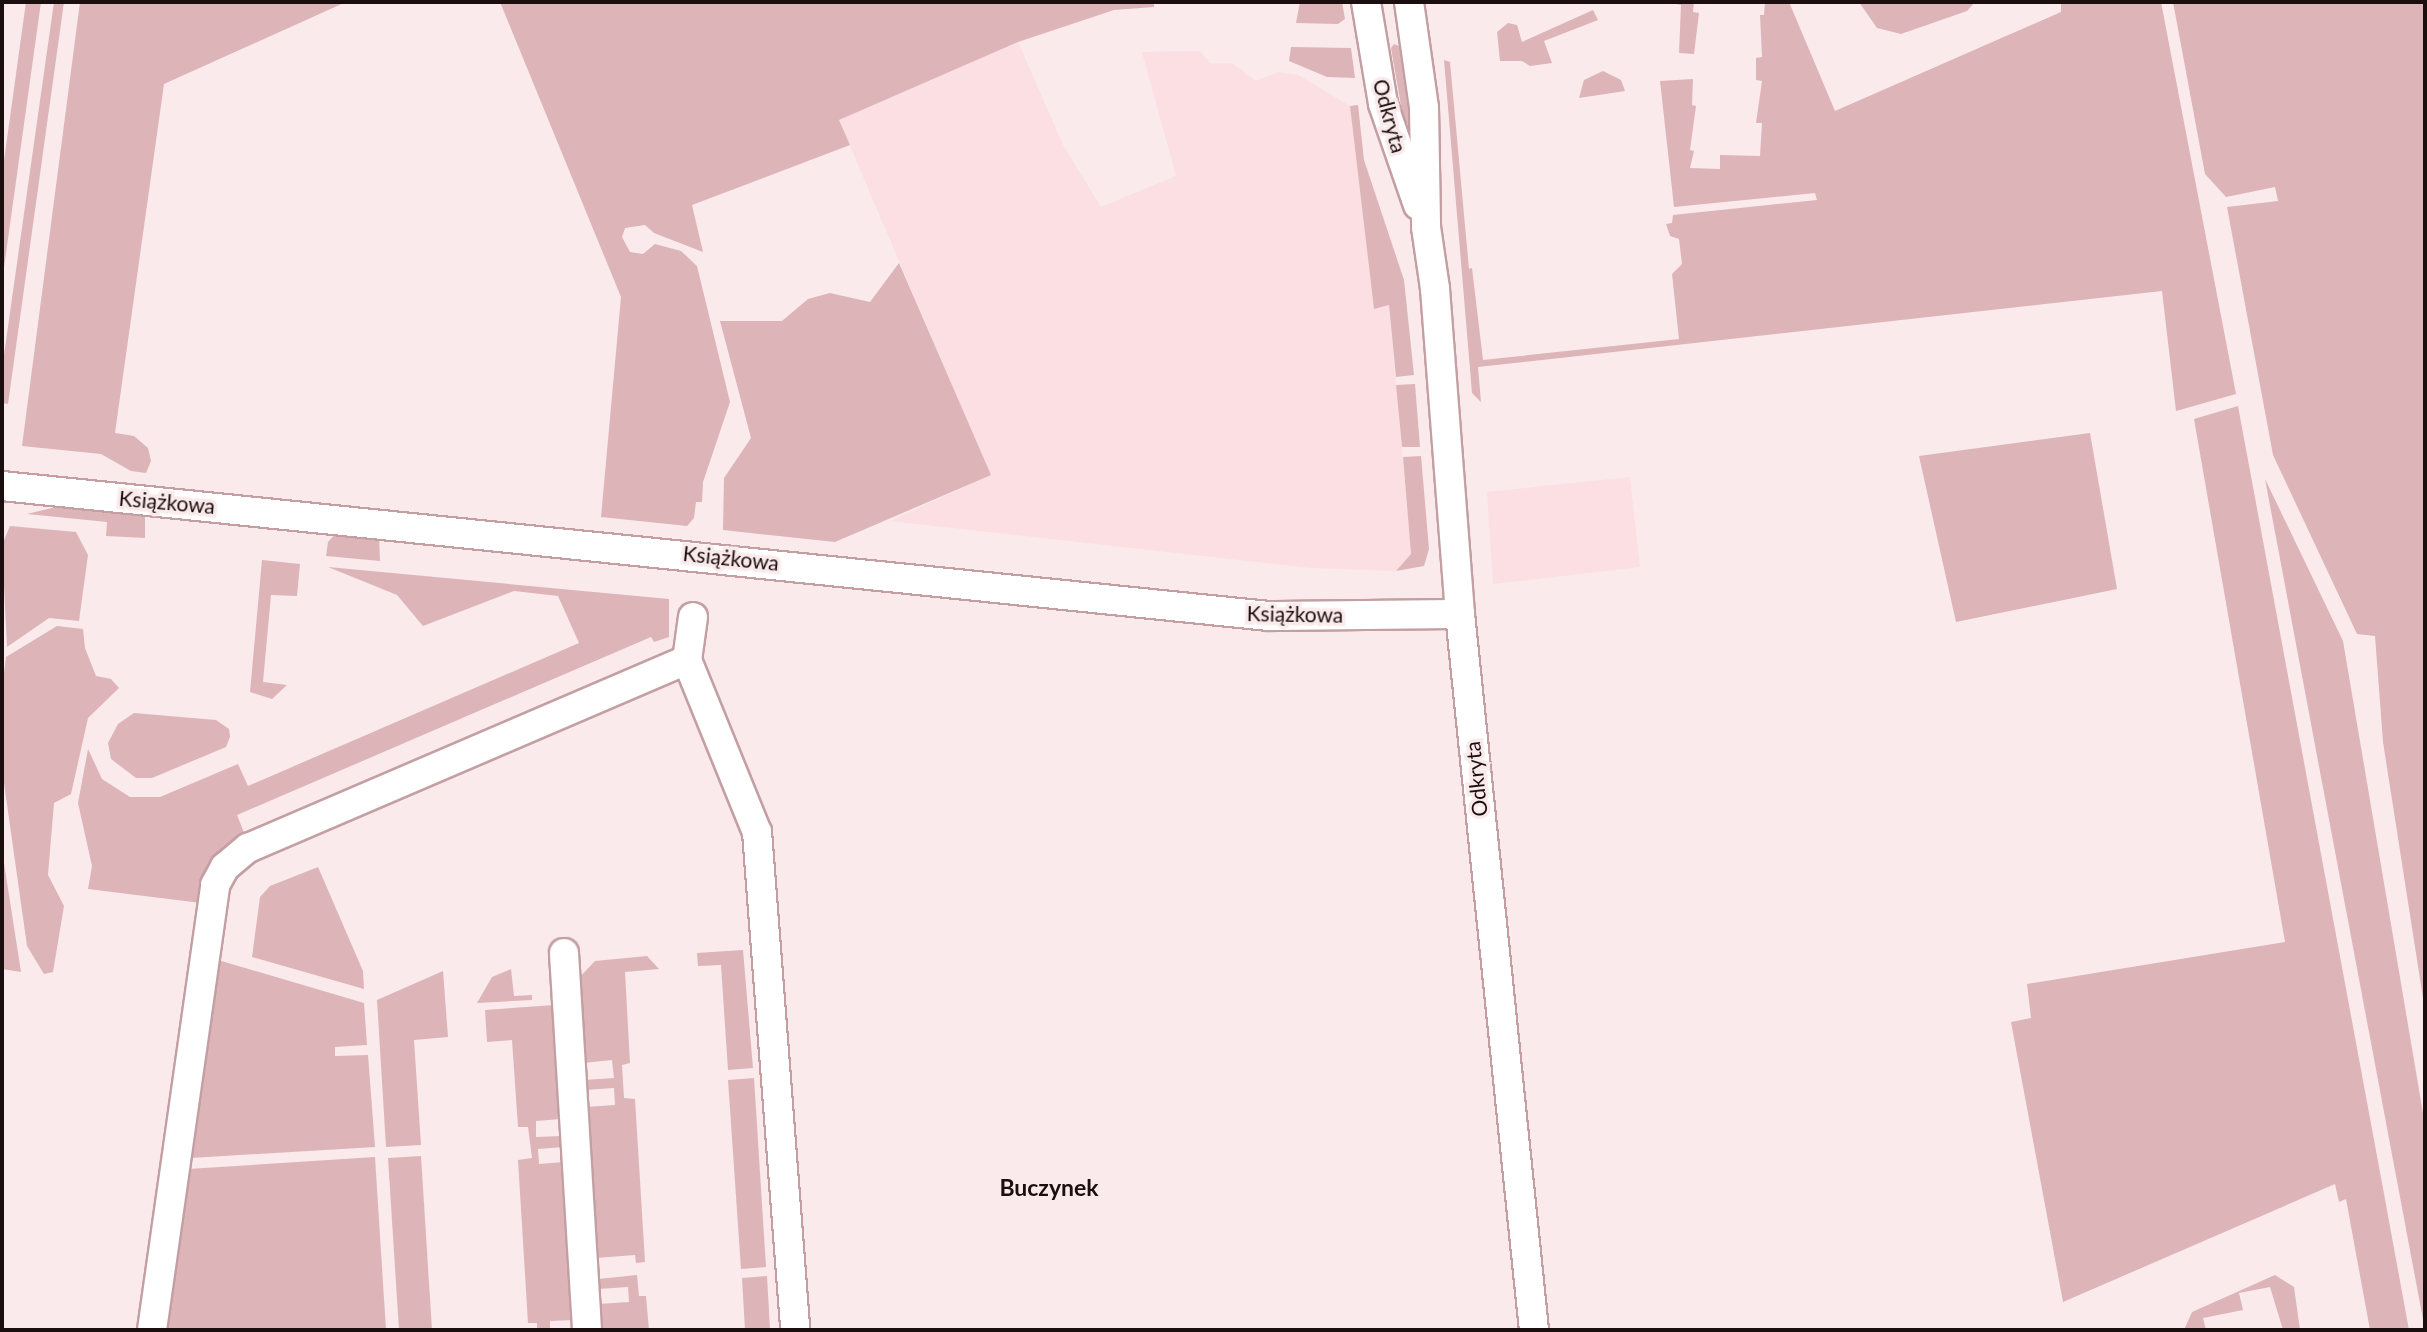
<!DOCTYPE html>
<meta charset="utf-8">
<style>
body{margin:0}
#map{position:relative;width:2427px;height:1332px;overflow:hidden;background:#faeaec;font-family:Lato,sans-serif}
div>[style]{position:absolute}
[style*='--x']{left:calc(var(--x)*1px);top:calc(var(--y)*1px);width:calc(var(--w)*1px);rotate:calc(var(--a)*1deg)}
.built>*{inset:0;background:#fbdfe2}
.green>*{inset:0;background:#ddb4b8}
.roads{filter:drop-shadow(2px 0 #c39fa3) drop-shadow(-2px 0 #c39fa3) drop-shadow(0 2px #c39fa3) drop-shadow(0 -2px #c39fa3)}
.minor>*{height:28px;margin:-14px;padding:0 14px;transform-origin:14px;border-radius:14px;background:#fff}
span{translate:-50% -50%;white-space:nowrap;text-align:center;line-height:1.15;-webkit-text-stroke:7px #faeaec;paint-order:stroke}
.street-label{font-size:21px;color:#1a0e0f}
.neighbourhood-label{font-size:23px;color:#1a0e0f;font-weight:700}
.frame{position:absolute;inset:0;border:4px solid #1a0e0f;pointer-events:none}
</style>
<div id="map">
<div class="built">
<div style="clip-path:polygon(1018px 42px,1063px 145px,1101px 207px,1176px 176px,1142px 52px,1200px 51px,1210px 63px,1232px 63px,1256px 81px,1278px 72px,1298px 75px,1350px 106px,1374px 309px,1389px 305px,1411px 554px,1396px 571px,1311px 568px,890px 521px,990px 475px,839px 120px)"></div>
<div style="clip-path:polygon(1630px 477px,1640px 567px,1493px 584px,1487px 492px)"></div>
</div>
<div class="green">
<div style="clip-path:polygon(26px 2px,41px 2px,2px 282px,2px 175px)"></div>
<div style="clip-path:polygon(54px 2px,64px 2px,8px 404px,2px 403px,2px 369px)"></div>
<div style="clip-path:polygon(80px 2px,346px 2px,164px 84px,115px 433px,134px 436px,148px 448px,151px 461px,146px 473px,131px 471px,101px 454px,22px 446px)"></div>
<div style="clip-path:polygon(500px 2px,1154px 2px,1154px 7px,1114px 10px,1018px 42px,839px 120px,850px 145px,692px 205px,703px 252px,654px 233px,645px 225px,625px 228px,622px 237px,630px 252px,643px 254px,655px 244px,681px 251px,697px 266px,730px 402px,703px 482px,702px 502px,696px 502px,694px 518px,687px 526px,601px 517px,621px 297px)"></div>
<div style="clip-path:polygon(1300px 2px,1342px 2px,1345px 19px,1338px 24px,1296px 23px)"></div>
<div style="clip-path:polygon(1666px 2px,1694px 2px,1693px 12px,1699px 13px,1694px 54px,1679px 53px,1681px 5px)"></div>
<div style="clip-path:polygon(1765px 2px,1789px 2px,1835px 111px,2061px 12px,2061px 2px,2161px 2px,2236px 394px,2176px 411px,2162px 291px,1478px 367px,1481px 402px,1472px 393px,1444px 60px,1450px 62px,1469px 269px,1472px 268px,1483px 360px,1679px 339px,1672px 274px,1682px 264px,1679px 239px,1670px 236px,1666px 224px,1672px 223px,1673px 215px,1817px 200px,1815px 193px,1674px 207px,1660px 81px,1693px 79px,1692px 105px,1696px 106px,1690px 150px,1694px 151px,1690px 168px,1720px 169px,1720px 155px,1760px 156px,1762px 123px,1756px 123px,1762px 81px,1756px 80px,1756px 58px,1762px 57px,1760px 15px,1764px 15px)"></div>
<div style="clip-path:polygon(1859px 2px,1960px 4px,1975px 2px,1967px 11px,1901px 34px,1877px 28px)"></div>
<div style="clip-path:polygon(2173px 2px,2425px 2px,2425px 1011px,2383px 742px,2375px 636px,2357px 634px,2273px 455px,2227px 207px,2278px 201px,2275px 187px,2226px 197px,2205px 174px)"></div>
<div style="clip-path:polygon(1593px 10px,1598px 20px,1544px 41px,1552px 63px,1530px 66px,1522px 61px,1500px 61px,1497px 32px,1508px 23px,1517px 25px,1522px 42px)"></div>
<div style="clip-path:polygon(1394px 44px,1399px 46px,1410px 124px,1404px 123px,1391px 48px)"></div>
<div style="clip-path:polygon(1291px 47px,1351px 48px,1355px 78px,1327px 77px,1289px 61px)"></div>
<div style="clip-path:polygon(1603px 71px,1621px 80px,1625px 91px,1579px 98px,1584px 80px)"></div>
<div style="clip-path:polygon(1358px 105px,1364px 160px,1404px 280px,1414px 375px,1396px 377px,1389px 305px,1374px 309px,1350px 106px)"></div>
<div style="clip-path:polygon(899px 263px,991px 475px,835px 542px,723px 530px,724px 478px,751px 438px,720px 321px,782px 321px,808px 299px,830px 293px,870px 302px)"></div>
<div style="clip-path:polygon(1415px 384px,1420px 447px,1402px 447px,1396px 385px)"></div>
<div style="clip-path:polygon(2238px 406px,2382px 1183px,2409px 1330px,2370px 1330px,2346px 1199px,2339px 1202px,2335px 1184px,2063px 1302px,2011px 1022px,2031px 1018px,2027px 984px,2285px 942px,2194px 419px)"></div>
<div style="clip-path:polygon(2090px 433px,2117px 589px,1956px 622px,1919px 456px)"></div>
<div style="clip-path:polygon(1421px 456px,1429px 549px,1424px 566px,1396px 571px,1411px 554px,1403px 457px)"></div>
<div style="clip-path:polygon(2265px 479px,2343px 641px,2425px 1125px,2425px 1330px)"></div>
<div style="clip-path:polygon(64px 505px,141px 513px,145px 516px,145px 538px,106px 536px,107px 522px,27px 514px)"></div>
<div style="clip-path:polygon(10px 526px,76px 532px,88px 555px,79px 621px,49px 618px,7px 647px,2px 545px)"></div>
<div style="clip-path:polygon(337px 532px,379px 536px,380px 561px,326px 556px,328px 542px)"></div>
<div style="clip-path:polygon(262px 560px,300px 564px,297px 596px,271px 595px,263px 682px,287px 685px,272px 699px,250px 692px)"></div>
<div style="clip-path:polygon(328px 567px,669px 599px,669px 637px,654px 642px,651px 637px,237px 815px,245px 835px,231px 842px,212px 860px,201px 903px,88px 889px,92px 866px,78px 803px,88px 749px,102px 779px,130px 797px,160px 797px,238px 764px,248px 786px,579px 643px,558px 596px,514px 591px,423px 626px,397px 595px)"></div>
<div style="clip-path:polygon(57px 626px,83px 629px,85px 648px,96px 676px,111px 679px,119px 688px,88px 718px,71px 794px,54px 803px,48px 875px,64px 906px,53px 972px,44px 974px,27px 946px,2px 769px,2px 689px,6px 657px)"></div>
<div style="clip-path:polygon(134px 713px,216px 720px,229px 729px,230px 737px,226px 747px,152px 778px,136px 778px,111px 759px,108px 743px,118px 724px)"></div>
<div style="clip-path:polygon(2px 850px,21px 972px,2px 969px)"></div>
<div style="clip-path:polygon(318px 867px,363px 971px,364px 989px,252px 957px,260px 897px,270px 886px)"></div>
<div style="clip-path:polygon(743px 950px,753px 1068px,728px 1070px,721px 965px,698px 966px,697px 953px)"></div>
<div style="clip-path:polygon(647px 956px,659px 969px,625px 972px,630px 1063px,622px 1065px,624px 1098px,635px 1099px,645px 1262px,636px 1263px,635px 1255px,596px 1258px,586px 1107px,615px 1105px,614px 1088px,585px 1090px,584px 1080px,614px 1078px,612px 1060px,583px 1063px,577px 980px,595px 961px)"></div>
<div style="clip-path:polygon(218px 960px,364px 1003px,367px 1045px,335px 1047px,335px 1056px,368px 1055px,375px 1147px,191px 1158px)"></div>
<div style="clip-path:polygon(511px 969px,514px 996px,532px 995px,532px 1000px,477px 1003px,492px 977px)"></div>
<div style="clip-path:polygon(443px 971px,448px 1037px,414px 1040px,421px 1145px,386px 1147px,377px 1000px)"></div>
<div style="clip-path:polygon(554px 1005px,561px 1119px,536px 1121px,536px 1137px,562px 1136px,563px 1147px,538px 1149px,539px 1164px,564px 1162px,574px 1320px,550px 1321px,550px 1330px,537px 1330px,537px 1323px,528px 1323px,518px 1160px,532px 1158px,528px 1127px,518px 1127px,512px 1040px,487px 1042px,485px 1010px)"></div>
<div style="clip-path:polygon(754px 1078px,766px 1267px,741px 1269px,728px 1080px)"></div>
<div style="clip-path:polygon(421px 1156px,432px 1330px,399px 1330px,388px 1158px)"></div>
<div style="clip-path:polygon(375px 1157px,386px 1330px,165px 1330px,188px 1169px)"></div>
<div style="clip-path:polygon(637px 1275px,639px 1296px,646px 1296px,649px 1330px,600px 1330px,598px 1304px,629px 1302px,628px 1287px,598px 1289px,598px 1279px)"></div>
<div style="clip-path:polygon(2275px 1275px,2294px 1287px,2300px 1330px,2283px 1330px,2270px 1287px,2239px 1293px,2243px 1310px,2203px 1318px,2206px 1330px,2184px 1330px,2192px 1312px)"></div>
<div style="clip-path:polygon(767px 1276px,770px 1330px,745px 1330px,742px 1278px)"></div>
</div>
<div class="roads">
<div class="minor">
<div style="--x:1366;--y:2;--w:103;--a:80.5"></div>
<div style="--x:1383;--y:104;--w:107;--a:70.9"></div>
<div style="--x:1409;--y:2;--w:107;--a:81.9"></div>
<div style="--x:1424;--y:108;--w:119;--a:89"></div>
<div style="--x:1426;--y:227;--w:63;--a:81.7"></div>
<div style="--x:1435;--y:289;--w:326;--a:85.6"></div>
<div style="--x:1460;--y:614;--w:720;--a:84.1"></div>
<div style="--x:2;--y:486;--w:1274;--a:5.86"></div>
<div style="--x:1269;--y:616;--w:191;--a:-0.6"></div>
<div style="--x:693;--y:617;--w:43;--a:97.9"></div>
<div style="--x:687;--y:660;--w:186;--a:67.9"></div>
<div style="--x:757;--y:832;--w:499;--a:85.6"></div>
<div style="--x:564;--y:953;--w:378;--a:86.5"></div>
<div style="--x:152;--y:1330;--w:449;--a:-81.9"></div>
<div style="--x:215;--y:885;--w:21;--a:-61"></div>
<div style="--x:225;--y:867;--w:30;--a:-40"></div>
<div style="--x:248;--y:848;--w:478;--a:-23.2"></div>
</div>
</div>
<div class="street-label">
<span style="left:1390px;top:116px;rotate:75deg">Odkryta</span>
<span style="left:167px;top:502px;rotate:5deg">Książkowa</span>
<span style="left:731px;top:558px;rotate:6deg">Książkowa</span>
<span style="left:1295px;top:614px;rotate:1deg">Książkowa</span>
<span style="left:1476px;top:779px;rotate:-96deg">Odkryta</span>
</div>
<div class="neighbourhood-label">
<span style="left:1049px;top:1187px">Buczynek</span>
</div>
<div class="frame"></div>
</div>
